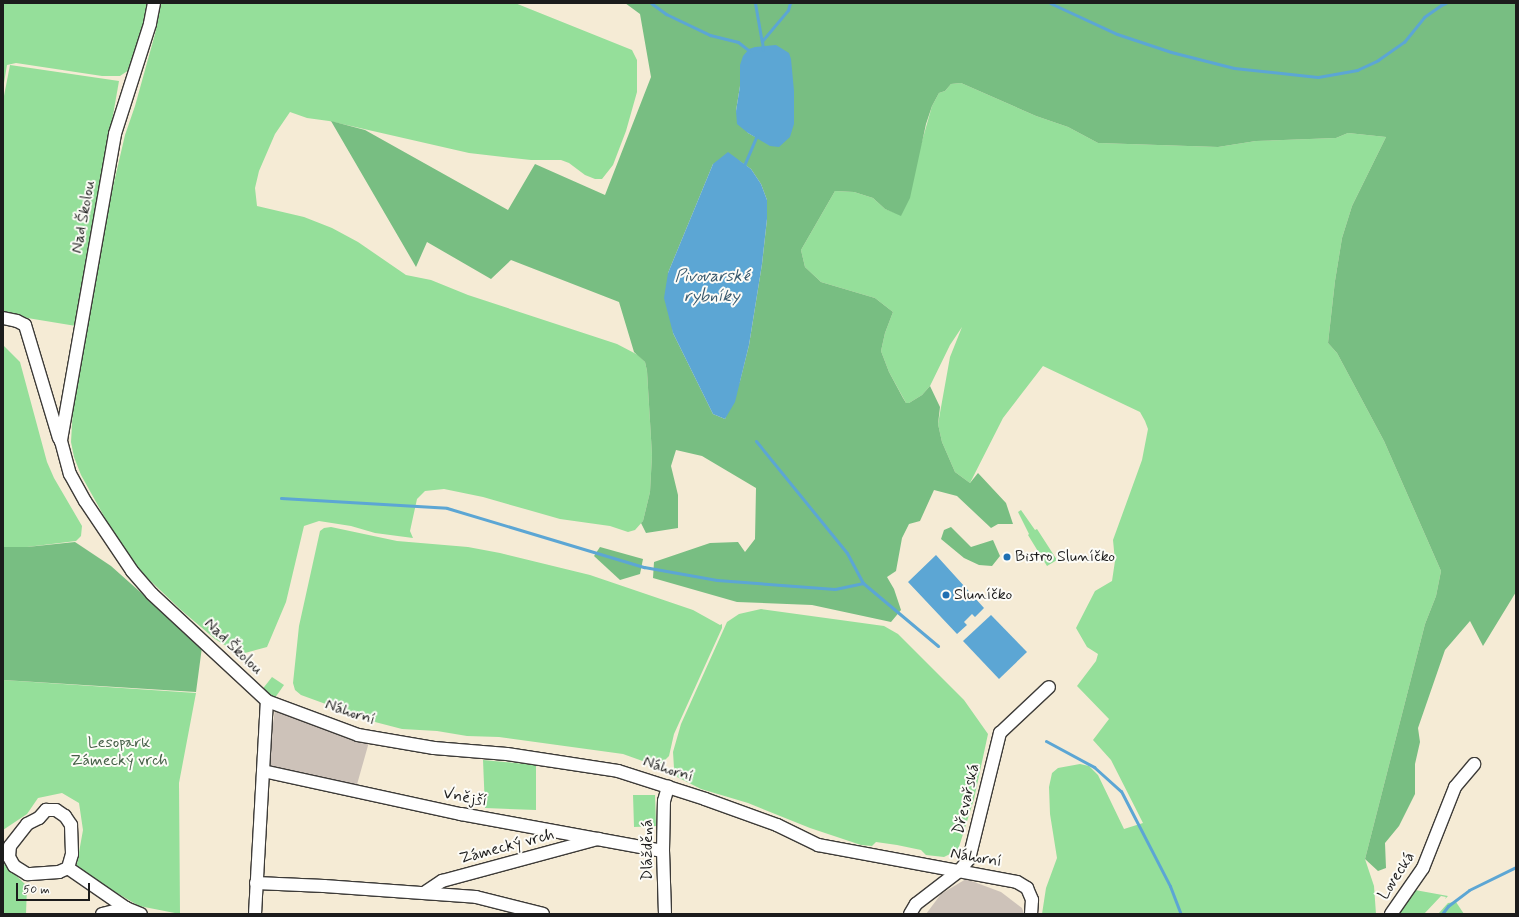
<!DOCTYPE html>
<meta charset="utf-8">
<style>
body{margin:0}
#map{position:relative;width:1519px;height:917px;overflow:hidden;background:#f5ebd5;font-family:Mynerve,sans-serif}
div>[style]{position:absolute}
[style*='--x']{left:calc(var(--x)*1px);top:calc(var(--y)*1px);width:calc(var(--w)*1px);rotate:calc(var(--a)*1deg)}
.industrial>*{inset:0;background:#cdc2b9}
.green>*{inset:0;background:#95df9a}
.forest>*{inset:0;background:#78be82}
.water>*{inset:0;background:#5ca6d4}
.stream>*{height:3px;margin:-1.5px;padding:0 1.5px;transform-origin:1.5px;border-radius:1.5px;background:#5ca6d4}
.roads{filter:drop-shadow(1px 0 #3d3b38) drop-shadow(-1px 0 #3d3b38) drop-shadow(0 1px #3d3b38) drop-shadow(0 -1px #3d3b38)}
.minor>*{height:12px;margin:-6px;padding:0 6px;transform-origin:6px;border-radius:6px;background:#fff}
.dots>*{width:11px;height:11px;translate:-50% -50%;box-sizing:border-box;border:2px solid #fdfcf7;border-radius:50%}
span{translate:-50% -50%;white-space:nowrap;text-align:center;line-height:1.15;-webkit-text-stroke:4px #fdfcf7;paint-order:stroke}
.street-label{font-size:16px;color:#1c1c1c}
.poi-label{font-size:16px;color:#1c1c1c}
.left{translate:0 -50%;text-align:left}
.park-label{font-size:16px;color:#466048}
.water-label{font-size:17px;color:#395a6f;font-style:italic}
.frame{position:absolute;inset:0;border:4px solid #1c1c1c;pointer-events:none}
.scale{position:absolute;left:16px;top:883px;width:74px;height:18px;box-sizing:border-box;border:2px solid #1c1c1c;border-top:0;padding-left:5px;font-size:12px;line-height:14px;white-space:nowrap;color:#1c1c1c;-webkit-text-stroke:3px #fdfcf7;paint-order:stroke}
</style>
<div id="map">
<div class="industrial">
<div style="clip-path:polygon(275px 710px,369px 742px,356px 788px,266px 769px)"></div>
<div style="clip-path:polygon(966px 879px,1001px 892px,1022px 908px,1024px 914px,926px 914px,941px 894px)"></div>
</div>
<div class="green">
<div style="clip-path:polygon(3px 3px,149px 3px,132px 68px,120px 76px,102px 76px,16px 63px,7px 65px,3px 89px)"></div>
<div style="clip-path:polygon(161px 3px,515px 3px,632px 50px,637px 60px,637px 92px,626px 131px,613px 165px,602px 179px,595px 179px,585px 175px,569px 163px,561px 160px,531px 160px,469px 153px,329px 121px,307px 118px,290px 112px,275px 134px,259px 171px,255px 188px,257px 206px,304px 217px,332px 228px,358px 242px,406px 275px,431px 280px,468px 295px,617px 344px,638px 355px,645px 362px,647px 371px,652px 455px,650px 492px,643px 521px,635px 530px,628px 532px,610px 526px,560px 519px,483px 497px,444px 489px,425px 491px,417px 499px,410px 531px,413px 538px,375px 533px,351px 526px,319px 521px,304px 526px,286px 602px,267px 647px,245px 653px,234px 651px,215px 639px,181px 610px,137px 568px,110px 527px,81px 475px,74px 457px,71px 442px,73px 407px,109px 204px,125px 135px,135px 106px,155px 34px)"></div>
<div style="clip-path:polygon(10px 65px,119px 81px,76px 326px,3px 314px,3px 101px)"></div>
<div style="clip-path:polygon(961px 83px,1036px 116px,1068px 127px,1098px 143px,1218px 147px,1256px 141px,1336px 138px,1348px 133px,1386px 137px,1352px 206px,1342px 238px,1335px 281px,1328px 343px,1337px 353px,1384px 441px,1441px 571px,1436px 596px,1425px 624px,1365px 859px,1374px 886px,1376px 914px,1042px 914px,1046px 888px,1057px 858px,1050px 814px,1049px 787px,1052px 773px,1058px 768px,1080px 764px,1089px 766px,1098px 775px,1124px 829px,1143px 823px,1111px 760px,1093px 740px,1109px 719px,1077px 686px,1096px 661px,1098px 654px,1087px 647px,1076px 628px,1095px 591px,1112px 581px,1115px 561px,1113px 540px,1142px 460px,1148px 429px,1145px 421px,1140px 412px,1043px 366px,1003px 418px,970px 483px,955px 472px,942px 442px,938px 424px,950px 357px,962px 327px,950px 345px,930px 386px,922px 395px,909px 403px,906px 403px,889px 372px,881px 351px,885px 333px,893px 312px,875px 298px,821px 282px,805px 267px,801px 250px,835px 191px,854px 192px,873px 198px,885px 209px,901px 215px,932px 106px,939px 93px,945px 91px,951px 84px)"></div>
<div style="clip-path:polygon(3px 345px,20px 362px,47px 462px,54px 478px,82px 526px,81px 536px,76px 541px,27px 547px,3px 547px)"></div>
<div style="clip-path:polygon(1021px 510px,1035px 530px,1037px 529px,1057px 560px,1047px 566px,1028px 535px,1029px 534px,1018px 512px)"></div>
<div style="clip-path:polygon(331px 527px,397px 541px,468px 547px,500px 553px,590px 575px,693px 610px,720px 625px,722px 624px,722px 628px,674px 734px,669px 756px,661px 764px,651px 764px,623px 754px,499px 737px,467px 736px,437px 731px,402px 729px,375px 722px,301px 695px,295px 690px,293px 683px,299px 626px,320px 531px,324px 528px)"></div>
<div style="clip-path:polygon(761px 609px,884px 626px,898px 634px,964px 700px,988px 734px,974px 799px,958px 850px,944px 857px,926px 855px,921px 850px,897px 845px,876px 842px,872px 846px,861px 845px,810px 828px,748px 803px,701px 789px,677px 777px,674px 768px,673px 752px,681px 724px,727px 622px,739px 614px)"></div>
<div style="clip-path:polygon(272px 677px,284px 685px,272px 702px,261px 691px)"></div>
<div style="clip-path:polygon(3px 680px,196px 693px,179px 783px,180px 914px,139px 906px,76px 869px,83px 830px,79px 803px,62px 793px,38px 798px,27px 814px,3px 830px)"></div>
<div style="clip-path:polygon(483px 760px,536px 765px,536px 810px,485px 808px)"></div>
<div style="clip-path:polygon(633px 795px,655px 795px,656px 826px,634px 827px)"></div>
<div style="clip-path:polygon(3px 863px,27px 886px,26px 914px,3px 914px)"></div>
<div style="clip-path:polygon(1415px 890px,1448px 896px,1445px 899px,1446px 897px,1441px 896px,1424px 914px,1399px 914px)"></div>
<div style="clip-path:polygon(1456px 902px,1464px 914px,1438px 914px,1448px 903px)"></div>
</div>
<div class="forest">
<div style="clip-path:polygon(evenodd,625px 3px,1516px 3px,1516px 592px,1483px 646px,1470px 621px,1445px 650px,1418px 728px,1420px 742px,1415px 764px,1415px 794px,1399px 826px,1385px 843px,1386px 868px,1378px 871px,1365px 859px,1425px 624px,1436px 596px,1441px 571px,1384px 441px,1337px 353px,1328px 343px,1335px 281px,1342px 238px,1352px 206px,1386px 137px,1348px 133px,1336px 138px,1256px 141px,1218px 147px,1098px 143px,1068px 127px,1036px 116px,961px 83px,951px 84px,945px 91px,939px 93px,932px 106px,926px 124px,910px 198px,901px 216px,885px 209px,873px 198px,854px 192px,835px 191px,801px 250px,805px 267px,821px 282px,875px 298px,893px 312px,885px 333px,881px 351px,889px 372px,903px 398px,906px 403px,909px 403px,922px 395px,930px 386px,940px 407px,938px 424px,942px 442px,955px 472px,970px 483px,978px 473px,1006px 503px,1013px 524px,998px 524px,991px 528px,957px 496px,934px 490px,920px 521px,909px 524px,902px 538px,896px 571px,887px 577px,894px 589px,901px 610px,891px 622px,812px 605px,737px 602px,653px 578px,654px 562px,710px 543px,738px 542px,745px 552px,755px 539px,756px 488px,702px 456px,676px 450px,671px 466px,678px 495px,678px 528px,646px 533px,641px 523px,643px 521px,650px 492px,652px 455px,647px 371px,645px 362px,634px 352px,619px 302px,511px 260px,491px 279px,427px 242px,416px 267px,331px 121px,365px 130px,508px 210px,535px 164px,605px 195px,651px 77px,640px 14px,625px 3px,740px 65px,757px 138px,748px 133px,736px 111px,740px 86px,740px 65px,625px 3px,738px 160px,751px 169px,761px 184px,767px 200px,767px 219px,762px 264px,749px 345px,740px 381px,725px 419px,713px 414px,673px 333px,668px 273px,713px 164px,738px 160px)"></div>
<div style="clip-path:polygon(951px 527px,971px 547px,993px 540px,1000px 556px,992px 566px,979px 565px,964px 558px,941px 539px,944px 530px)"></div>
<div style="clip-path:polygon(75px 542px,111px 566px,202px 647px,196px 692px,3px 680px,3px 547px,27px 547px)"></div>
<div style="clip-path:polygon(600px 547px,643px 559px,640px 574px,620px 580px,594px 556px)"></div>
</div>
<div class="water">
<div style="clip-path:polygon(776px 45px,789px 53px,791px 59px,794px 91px,794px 124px,790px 137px,779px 147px,770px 146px,748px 133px,737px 124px,736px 111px,740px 86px,740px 65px,743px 56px,749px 49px,755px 47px)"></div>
<div style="clip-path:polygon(728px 152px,751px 169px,761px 184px,767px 200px,767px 219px,762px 264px,749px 345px,735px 402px,725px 419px,713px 414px,673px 333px,664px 298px,668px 273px,713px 164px)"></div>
<div style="clip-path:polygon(936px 555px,984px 608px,975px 617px,972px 614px,964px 622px,967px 625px,957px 634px,908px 582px)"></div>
<div style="clip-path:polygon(991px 615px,1027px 652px,999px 679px,963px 641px)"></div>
</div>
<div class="stream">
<div style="--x:651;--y:3;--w:19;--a:36"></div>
<div style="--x:666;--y:14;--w:49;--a:25.5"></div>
<div style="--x:710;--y:35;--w:29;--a:14"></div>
<div style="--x:738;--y:42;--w:16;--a:38"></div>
<div style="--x:755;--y:3;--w:39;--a:80"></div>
<div style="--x:1050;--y:3;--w:74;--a:24.8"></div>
<div style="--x:1117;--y:34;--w:57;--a:18.4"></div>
<div style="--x:1171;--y:52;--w:65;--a:14.3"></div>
<div style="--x:1234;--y:68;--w:84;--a:6.1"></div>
<div style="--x:1318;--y:77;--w:40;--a:-10"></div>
<div style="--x:1357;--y:70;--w:23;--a:-25"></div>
<div style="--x:1378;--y:60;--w:32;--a:-35"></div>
<div style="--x:1404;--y:42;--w:32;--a:-51"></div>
<div style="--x:1424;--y:17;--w:21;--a:-35"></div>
<div style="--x:1441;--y:5;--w:5;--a:-22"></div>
<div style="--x:763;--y:50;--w:9;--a:-96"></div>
<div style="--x:762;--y:41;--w:40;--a:-50"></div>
<div style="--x:788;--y:10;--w:7;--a:-74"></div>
<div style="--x:743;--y:168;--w:36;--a:-67"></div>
<div style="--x:756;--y:441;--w:144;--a:50.9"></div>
<div style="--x:847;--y:553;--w:34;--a:62"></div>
<div style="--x:863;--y:583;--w:98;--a:40"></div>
<div style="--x:281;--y:498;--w:166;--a:3.4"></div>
<div style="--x:447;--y:508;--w:206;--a:16.7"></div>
<div style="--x:644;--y:567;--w:74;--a:10.1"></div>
<div style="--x:717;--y:580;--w:118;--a:4.4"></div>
<div style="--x:835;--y:589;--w:29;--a:-12"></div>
<div style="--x:1046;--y:741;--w:55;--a:28.4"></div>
<div style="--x:1094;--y:767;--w:36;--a:42"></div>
<div style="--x:1121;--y:791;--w:107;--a:62.7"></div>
<div style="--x:1170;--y:886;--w:30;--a:69"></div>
<div style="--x:1442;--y:914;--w:10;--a:-53"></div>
<div style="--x:1448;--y:906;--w:26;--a:-37"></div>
<div style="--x:1469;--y:890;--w:52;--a:-26.1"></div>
</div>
<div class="roads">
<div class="minor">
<div style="--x:154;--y:3;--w:21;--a:101"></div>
<div style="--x:150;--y:24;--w:115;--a:107.7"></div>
<div style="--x:115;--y:134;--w:312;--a:100"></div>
<div style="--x:61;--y:441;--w:34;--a:75"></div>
<div style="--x:70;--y:474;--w:31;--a:61"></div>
<div style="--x:85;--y:501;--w:84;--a:56.1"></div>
<div style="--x:132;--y:571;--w:30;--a:49"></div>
<div style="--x:152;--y:594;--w:157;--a:42.9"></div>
<div style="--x:267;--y:701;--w:97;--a:20.5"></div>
<div style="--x:358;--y:735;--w:77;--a:9.7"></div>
<div style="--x:434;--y:748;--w:73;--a:4.7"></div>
<div style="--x:507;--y:754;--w:112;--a:8.7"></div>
<div style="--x:618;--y:771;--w:91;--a:17.8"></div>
<div style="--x:705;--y:799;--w:77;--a:19.9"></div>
<div style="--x:777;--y:825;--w:46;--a:26"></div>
<div style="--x:818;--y:845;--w:202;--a:10.5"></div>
<div style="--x:1017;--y:882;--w:12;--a:31"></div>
<div style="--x:1027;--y:888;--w:13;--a:67"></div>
<div style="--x:1032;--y:900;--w:14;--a:94"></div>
<div style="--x:3;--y:318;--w:14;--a:12"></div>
<div style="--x:17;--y:321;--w:9;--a:27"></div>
<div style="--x:25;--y:325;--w:118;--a:73.3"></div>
<div style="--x:263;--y:771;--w:203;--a:12.3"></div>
<div style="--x:461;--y:814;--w:205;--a:10.4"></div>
<div style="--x:46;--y:810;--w:10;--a:0"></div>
<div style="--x:56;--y:810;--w:11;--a:34"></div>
<div style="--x:65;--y:816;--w:11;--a:56"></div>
<div style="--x:71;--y:825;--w:29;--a:88"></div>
<div style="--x:72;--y:854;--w:15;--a:106"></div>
<div style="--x:68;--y:868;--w:10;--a:156"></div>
<div style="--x:59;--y:872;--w:32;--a:176"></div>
<div style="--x:27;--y:874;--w:15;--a:-148"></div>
<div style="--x:14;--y:866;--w:10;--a:-119"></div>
<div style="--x:9;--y:857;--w:11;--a:-85"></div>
<div style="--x:10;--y:846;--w:28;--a:-52"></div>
<div style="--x:27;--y:824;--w:13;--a:-27"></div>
<div style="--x:39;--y:818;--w:11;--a:-49"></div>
<div style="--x:68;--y:868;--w:70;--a:34.6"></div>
<div style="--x:256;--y:883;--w:68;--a:2.5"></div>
<div style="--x:324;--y:886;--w:152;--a:4.1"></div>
<div style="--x:476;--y:897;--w:69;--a:14.2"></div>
<div style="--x:424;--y:893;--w:22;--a:-34"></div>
<div style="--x:442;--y:881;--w:162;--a:-15.1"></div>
<div style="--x:102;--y:914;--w:25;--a:-14"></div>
<div style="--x:126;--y:908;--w:16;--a:22"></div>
<div style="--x:255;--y:914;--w:213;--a:-86.8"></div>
<div style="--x:665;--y:914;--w:63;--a:-91.8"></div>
<div style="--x:663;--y:851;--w:50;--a:-88.9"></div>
<div style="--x:664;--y:801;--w:15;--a:-74"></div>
<div style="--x:910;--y:914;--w:12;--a:-59"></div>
<div style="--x:916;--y:904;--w:54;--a:-37.5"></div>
<div style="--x:959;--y:871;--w:16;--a:-50"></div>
<div style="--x:969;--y:859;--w:130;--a:-76.2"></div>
<div style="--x:1000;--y:733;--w:67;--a:-43.2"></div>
<div style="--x:1391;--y:914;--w:56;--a:-55.2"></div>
<div style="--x:1423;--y:868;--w:87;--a:-68.4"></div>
<div style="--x:1455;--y:787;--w:30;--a:-50"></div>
</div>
</div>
<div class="dots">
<div style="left:1007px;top:557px;background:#1f6fb2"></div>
<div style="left:946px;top:595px;background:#1f6fb2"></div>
</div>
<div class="street-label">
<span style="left:84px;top:217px;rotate:-80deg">Nad Školou</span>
<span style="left:233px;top:647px;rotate:43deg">Nad Školou</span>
<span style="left:350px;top:713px;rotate:18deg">Náhorní</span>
<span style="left:668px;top:770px;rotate:18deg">Náhorní</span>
<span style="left:465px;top:798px;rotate:11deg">Vnější</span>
<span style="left:967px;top:799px;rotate:-77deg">Dřevařská</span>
<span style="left:507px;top:847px;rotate:-15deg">Zámecký vrch</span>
<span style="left:648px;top:850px;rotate:-90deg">Dlážděná</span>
<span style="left:976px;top:858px;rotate:10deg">Náhorní</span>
<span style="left:1397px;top:876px;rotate:-57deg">Lovecká</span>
</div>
<div class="poi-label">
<span class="left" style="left:1015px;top:557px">Bistro Sluníčko</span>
<span class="left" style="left:954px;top:595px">Sluníčko</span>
</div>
<div class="park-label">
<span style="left:119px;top:752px">Lesopark<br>Zámecký vrch</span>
</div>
<div class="water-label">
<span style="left:712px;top:287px">Pivovarské<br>rybníky</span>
</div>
<div class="frame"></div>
<div class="scale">50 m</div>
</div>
